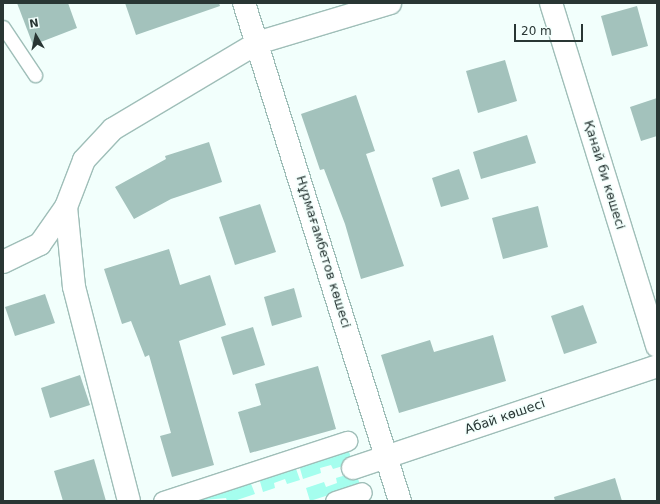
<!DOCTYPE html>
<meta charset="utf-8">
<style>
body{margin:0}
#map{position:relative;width:660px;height:504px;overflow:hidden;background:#f2fffc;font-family:"DejaVu Sans",sans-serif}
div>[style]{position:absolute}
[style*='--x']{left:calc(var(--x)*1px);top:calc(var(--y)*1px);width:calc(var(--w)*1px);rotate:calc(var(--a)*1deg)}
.green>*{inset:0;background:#a5feee}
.building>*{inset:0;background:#a3c2bc}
.roads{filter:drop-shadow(1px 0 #9fbeb8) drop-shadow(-1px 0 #9fbeb8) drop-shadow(0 1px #9fbeb8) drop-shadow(0 -1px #9fbeb8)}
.service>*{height:13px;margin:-6.5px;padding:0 6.5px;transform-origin:6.5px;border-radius:6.5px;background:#fff}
.pedestrian>*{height:19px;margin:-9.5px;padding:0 9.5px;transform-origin:9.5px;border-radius:9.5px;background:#fff}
.minor>*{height:22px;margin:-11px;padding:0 11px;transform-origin:11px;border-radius:11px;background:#fff}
.tertiary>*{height:22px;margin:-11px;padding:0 11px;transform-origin:11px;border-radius:11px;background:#fff}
span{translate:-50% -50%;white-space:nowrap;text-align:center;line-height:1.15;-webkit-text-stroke:3px #f2fffc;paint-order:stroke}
.street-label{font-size:13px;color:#293634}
.frame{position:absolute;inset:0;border:4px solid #293634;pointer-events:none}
.north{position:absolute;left:16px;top:16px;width:40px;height:40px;-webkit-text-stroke:3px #f2fffc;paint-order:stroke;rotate:351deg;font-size:11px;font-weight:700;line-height:16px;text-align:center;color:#293634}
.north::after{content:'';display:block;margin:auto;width:14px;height:18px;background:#293634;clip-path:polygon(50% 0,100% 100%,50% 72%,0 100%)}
.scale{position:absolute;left:514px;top:24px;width:69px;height:18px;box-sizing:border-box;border:2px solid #293634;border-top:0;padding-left:5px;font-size:12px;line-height:14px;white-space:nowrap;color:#293634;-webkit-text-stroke:3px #f2fffc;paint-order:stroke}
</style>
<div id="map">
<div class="green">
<div style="clip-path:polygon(348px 449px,353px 463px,333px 469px,331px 465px,320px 468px,321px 473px,303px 479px,299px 465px)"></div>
<div style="clip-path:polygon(295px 466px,300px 480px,287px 484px,285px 479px,274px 483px,275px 488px,263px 492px,259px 478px)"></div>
<div style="clip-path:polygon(356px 472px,360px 485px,310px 501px,306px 488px,324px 482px,326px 487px,337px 483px,336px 478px)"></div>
<div style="clip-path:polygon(250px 481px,255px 494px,234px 501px,227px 501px,226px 498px,194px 501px)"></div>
</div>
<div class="building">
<div style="clip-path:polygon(17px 3px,68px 3px,77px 28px,33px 45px)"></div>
<div style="clip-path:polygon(125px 3px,219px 3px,220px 6px,136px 35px)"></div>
<div style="clip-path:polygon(637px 6px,648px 46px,612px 56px,601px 16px)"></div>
<div style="clip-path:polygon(505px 60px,517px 101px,478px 113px,466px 71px)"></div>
<div style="clip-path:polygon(356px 95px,375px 151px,366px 154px,404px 266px,361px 279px,345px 224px,324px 169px,320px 170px,301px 114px)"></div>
<div style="clip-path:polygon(657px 98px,657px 136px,641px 141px,630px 107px)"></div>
<div style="clip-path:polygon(527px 135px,536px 163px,481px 179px,473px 152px)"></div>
<div style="clip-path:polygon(209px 142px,222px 182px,171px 199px,134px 219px,115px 187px,166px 159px,165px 156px)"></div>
<div style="clip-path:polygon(459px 169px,469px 199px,441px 207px,432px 178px)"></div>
<div style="clip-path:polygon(260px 204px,276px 252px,235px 265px,219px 217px)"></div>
<div style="clip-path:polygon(538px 206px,548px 247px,503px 259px,492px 218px)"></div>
<div style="clip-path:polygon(169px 249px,180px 285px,210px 275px,226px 325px,179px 341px,214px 465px,172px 477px,160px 436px,171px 433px,149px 355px,145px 357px,131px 321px,122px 324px,104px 269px)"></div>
<div style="clip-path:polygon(294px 288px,302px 317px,272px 326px,264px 297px)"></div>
<div style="clip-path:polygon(45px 294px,55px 323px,15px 336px,5px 307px)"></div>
<div style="clip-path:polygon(583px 305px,597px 343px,564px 354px,551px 316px)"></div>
<div style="clip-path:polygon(253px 327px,265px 365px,233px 375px,221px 337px)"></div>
<div style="clip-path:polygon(493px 335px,506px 381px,399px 413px,381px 355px,430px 340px,434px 352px)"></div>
<div style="clip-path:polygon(318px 366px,336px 429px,250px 453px,238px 412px,261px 405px,255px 384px)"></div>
<div style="clip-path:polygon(80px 375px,90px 405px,50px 418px,41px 388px)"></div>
<div style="clip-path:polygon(94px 459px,106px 501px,63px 501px,54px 471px)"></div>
<div style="clip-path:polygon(615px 478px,622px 501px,555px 501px,554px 497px)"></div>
</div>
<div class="roads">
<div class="service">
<div style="--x:3;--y:27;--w:58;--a:56.3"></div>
</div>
<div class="pedestrian">
<div style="--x:163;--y:501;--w:194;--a:-18.1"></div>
<div style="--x:335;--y:501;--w:28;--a:-18"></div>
</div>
<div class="minor">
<div style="--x:244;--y:3;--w:522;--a:72.61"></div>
<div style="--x:66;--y:207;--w:80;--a:84.3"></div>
<div style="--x:74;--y:287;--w:221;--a:75.6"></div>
<div style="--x:3;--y:262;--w:41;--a:-25.9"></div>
<div style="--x:40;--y:244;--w:45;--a:-54.9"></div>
<div style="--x:66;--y:207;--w:50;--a:-69"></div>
<div style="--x:84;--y:160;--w:42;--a:-46.9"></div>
<div style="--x:113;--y:129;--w:168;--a:-30.8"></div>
<div style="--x:257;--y:43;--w:139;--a:-16.7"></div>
<div style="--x:353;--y:468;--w:321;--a:-18.5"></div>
</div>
<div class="tertiary">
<div style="--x:551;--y:3;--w:359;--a:72.8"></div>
</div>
</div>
<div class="street-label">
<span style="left:604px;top:175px;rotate:73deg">Қанай би көшесі</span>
<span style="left:323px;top:252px;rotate:73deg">Нұрмағамбетов көшесі</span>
<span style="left:505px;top:417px;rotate:-19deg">Абай көшесі</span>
</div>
<div class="frame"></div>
<div class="north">N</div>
<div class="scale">20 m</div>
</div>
